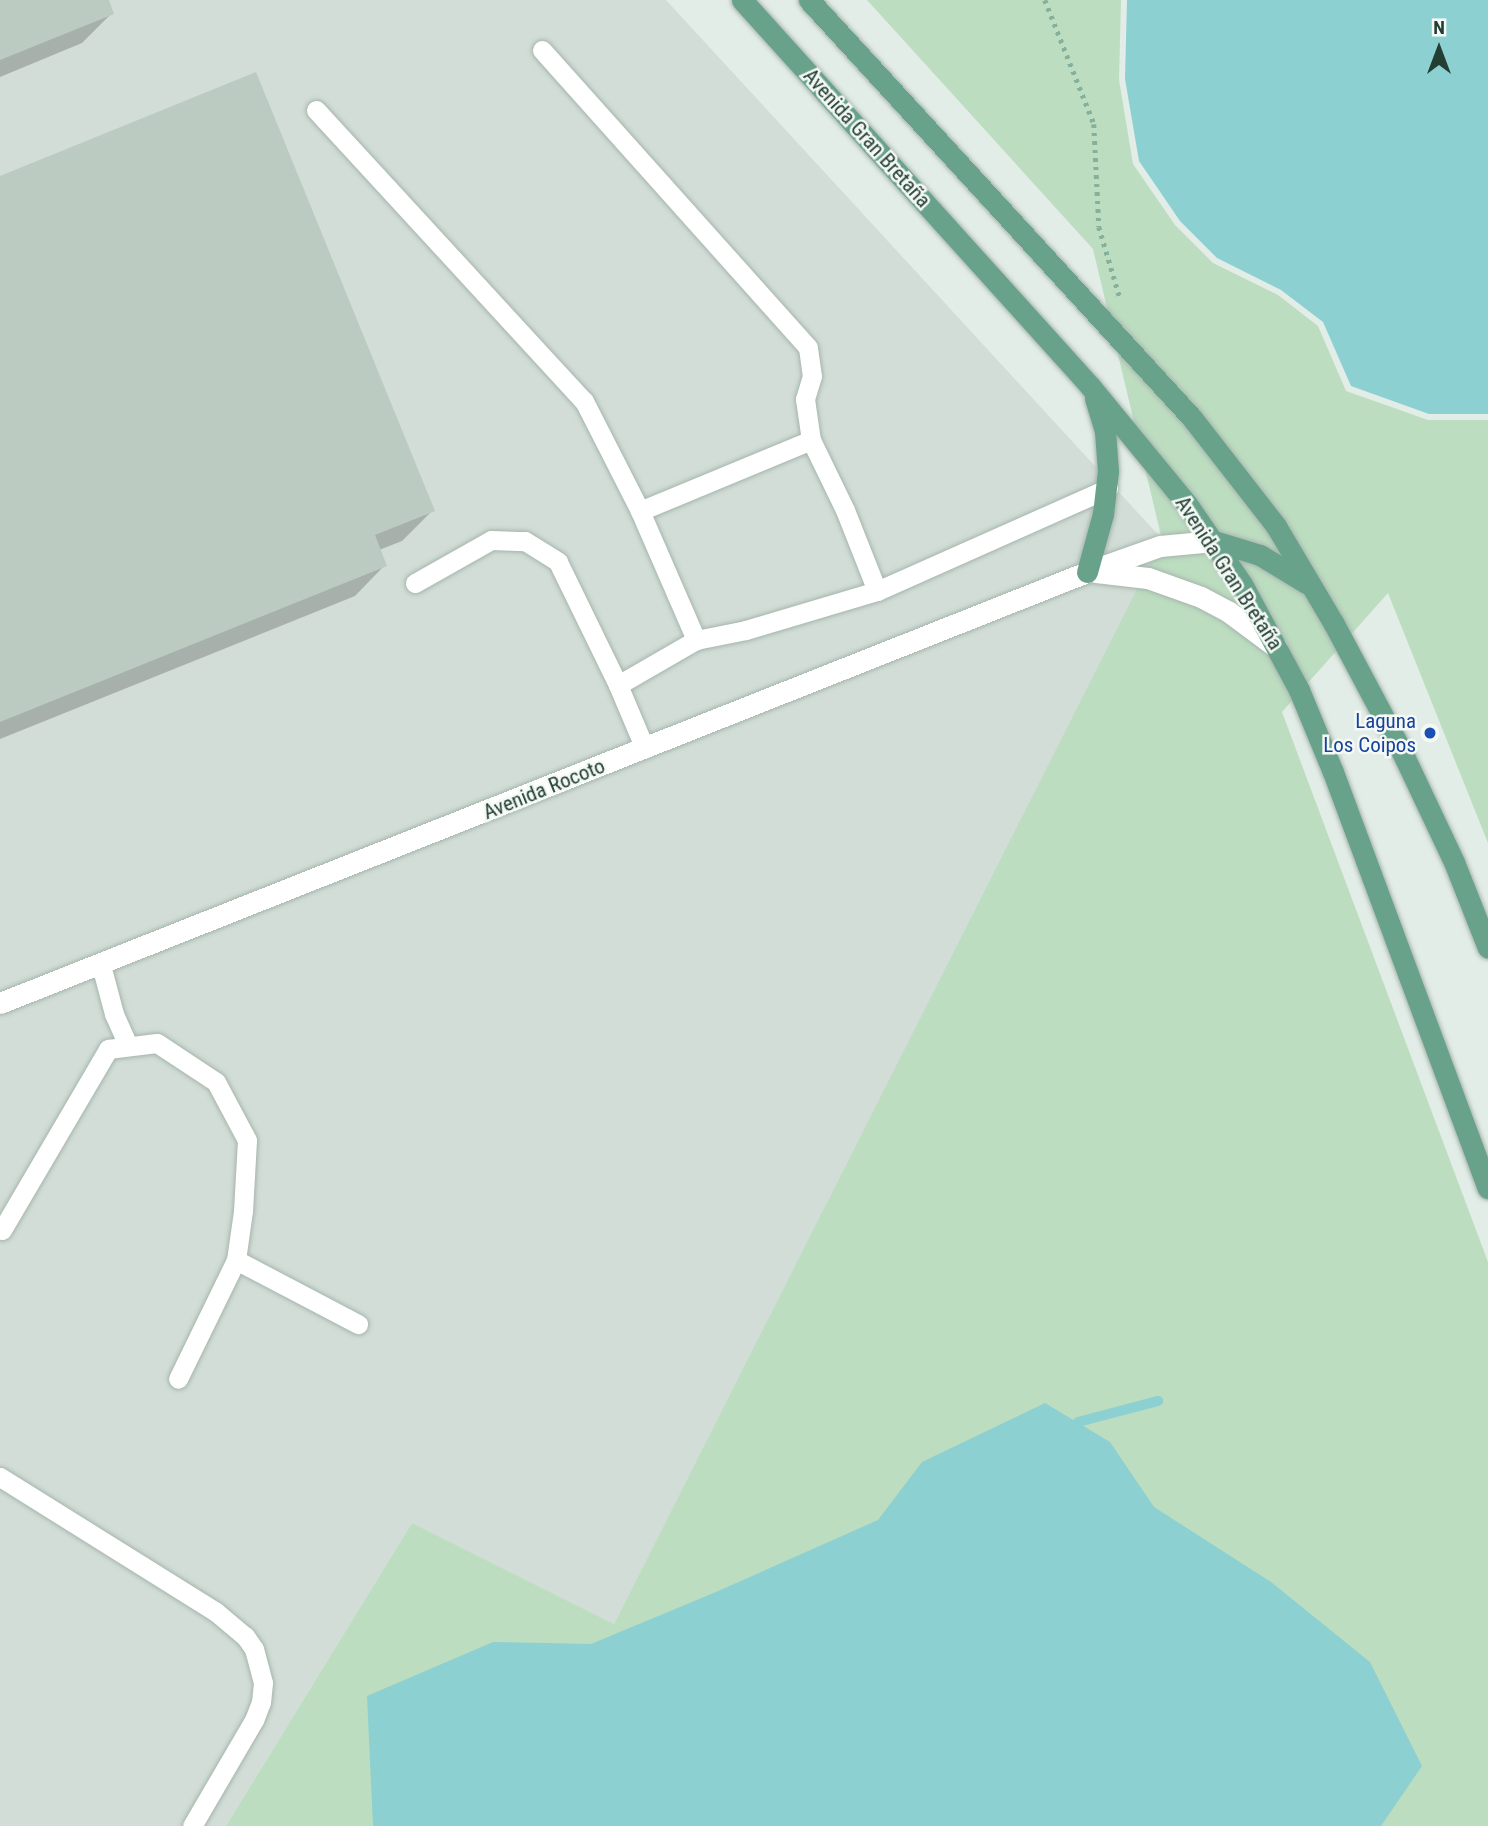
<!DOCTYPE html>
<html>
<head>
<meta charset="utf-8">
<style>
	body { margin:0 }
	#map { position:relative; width:1488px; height:1826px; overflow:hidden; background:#e3ede7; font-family:"Roboto Condensed",sans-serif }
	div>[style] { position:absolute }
	.built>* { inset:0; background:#d1ddd6 }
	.green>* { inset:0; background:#bcddc0 }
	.water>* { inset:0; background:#8cd0d1 }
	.shadow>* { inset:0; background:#0003 }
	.stream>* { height:10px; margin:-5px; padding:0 5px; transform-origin:5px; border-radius:5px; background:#8cd0d1 }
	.building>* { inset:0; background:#bbcbc2 }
	.path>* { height:4.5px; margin-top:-2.25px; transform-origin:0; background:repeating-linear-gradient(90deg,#84b09c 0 3.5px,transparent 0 8.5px) }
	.roads { filter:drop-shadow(0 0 2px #a6b5ad) drop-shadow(0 0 2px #a6b5ad) }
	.service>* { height:19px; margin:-9.5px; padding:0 9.5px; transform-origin:9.5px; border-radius:9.5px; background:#fff }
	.minor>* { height:21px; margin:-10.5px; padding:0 10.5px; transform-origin:10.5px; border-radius:10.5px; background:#fff }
	.primary>* { height:21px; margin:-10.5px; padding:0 10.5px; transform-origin:10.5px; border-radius:10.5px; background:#68a28a }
	.dots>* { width:19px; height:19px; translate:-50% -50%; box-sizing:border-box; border:4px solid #f4f9f6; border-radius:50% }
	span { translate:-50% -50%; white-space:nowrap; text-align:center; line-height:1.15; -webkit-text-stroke:5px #f4f9f6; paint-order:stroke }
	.street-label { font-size:21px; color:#233e33 }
	.transit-label { font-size:21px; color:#164399 }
	.right { translate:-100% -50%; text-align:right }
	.north { position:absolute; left:1404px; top:14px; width:70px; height:70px; -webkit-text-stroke:5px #f4f9f6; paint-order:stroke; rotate:0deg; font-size:19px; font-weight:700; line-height:28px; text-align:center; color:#233e33 }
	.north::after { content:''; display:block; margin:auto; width:24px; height:32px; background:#233e33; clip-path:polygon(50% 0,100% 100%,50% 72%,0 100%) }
</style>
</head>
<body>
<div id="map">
	<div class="built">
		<div style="clip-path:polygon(0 0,666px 0,1163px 540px,614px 1624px,412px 1523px,226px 1826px,0 1826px)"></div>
	</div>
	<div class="green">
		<div style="clip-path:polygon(867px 0,1121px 0,1119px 80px,1133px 164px,1175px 225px,1213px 263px,1278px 295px,1318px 326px,1346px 391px,1428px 420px,1488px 420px,1488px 843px,1388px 593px,1282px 712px,1488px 1262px,1488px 1826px,226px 1826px,412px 1523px,614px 1624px,1162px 540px,1093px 249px)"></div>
	</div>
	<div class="water">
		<div style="clip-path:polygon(1127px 0,1488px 0,1488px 414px,1429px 414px,1351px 386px,1323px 322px,1281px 290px,1217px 258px,1180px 221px,1139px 161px,1125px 79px)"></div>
		<div style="clip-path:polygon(1045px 1403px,1110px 1442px,1154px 1507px,1271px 1582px,1370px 1662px,1422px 1766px,1381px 1826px,373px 1826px,367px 1696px,493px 1642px,591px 1644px,716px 1592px,878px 1520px,922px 1462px)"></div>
	</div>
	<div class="shadow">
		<div style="clip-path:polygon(0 0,107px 0,112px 13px,82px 43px,0 77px)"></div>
		<div style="clip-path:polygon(0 178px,433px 510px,402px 541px,379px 550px,385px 565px,355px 596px,0 739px)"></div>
	</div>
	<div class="stream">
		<div style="left:1078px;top:1422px;width:83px;rotate:-14.7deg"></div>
	</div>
	<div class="building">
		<div style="clip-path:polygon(0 0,109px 0,114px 14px,0 60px)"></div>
		<div style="clip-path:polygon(256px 72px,435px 511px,375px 535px,387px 566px,0 722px,0 176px)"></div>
	</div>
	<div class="path">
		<div style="left:1045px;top:0;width:133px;rotate:68.4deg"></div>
		<div style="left:1094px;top:124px;width:103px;rotate:87.2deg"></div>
		<div style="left:1099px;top:227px;width:74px;rotate:73.5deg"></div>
	</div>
	<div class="roads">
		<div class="service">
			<div style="left:542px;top:50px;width:399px;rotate:48.2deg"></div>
			<div style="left:808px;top:348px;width:28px;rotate:82deg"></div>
			<div style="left:812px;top:376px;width:24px;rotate:107deg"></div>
			<div style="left:805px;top:399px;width:41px;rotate:81.7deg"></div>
			<div style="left:811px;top:440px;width:78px;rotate:64.1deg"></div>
			<div style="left:845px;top:510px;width:87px;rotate:68.4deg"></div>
			<div style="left:316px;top:110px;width:396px;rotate:47.4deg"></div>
			<div style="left:584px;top:401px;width:123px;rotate:63deg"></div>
			<div style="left:640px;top:511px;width:141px;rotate:66.5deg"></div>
			<div style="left:640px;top:511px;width:185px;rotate:-22.5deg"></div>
			<div style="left:415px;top:583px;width:87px;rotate:-29.5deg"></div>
			<div style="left:491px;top:540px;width:34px;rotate:2deg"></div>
			<div style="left:525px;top:541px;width:39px;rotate:32deg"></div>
			<div style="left:558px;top:562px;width:137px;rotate:64deg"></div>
			<div style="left:618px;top:685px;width:69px;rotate:67.1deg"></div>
			<div style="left:618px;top:685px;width:90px;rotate:-30deg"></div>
			<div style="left:696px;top:640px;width:51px;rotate:-11.3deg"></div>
			<div style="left:746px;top:630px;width:137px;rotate:-16.6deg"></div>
			<div style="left:877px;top:591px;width:253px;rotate:-24deg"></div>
			<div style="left:101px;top:965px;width:51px;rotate:75.1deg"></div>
			<div style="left:114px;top:1014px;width:35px;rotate:66deg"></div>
			<div style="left:2px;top:1230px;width:210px;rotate:-59.6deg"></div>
			<div style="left:108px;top:1049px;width:49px;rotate:-7deg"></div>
			<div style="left:157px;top:1043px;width:71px;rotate:33.5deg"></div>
			<div style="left:216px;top:1082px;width:66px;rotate:61.9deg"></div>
			<div style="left:247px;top:1140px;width:71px;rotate:93.2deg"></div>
			<div style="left:243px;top:1211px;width:49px;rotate:98.1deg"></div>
			<div style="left:236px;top:1260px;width:132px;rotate:116deg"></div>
			<div style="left:236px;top:1260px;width:138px;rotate:27.7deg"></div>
			<div style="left:0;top:1477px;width:255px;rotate:32deg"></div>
			<div style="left:216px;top:1612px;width:38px;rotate:40deg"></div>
			<div style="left:245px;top:1636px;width:16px;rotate:55deg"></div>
			<div style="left:254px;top:1649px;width:35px;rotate:75deg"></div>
			<div style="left:263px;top:1683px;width:19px;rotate:96deg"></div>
			<div style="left:261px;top:1702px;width:19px;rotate:111deg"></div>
			<div style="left:254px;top:1720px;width:123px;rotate:120.3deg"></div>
		</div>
		<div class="minor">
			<div style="left:1096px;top:572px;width:52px;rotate:6.6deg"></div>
			<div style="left:1148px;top:578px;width:56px;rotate:19.7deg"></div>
			<div style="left:1201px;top:597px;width:32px;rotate:28deg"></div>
			<div style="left:1229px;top:612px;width:59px;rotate:36.7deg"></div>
			<div style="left:0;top:1003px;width:1169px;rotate:-21.63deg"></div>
			<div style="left:1087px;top:572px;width:77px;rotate:-19.6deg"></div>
			<div style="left:1160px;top:546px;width:54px;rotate:-5.3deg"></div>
		</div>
		<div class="primary">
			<div style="left:742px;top:0;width:520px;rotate:47.96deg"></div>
			<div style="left:1090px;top:386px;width:153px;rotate:50.6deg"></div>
			<div style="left:1187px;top:504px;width:97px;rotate:55.5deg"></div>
			<div style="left:1242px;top:584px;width:120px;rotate:61.7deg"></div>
			<div style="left:1299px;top:690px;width:89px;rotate:67.5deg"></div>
			<div style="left:1333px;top:772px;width:444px;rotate:69.6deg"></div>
			<div style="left:809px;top:0;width:567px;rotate:47.5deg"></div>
			<div style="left:1192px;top:418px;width:137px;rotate:52.1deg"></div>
			<div style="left:1276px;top:526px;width:114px;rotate:59.4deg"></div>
			<div style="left:1334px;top:624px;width:145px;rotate:62deg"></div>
			<div style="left:1402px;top:752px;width:122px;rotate:64.7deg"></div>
			<div style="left:1454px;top:862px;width:92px;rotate:68.4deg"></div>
			<div style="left:1214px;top:541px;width:48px;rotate:16.9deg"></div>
			<div style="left:1260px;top:555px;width:54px;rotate:31.3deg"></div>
			<div style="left:1087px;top:572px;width:60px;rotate:-74.6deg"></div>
			<div style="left:1103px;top:514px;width:43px;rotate:-83.4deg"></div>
			<div style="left:1108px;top:471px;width:40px;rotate:-94.3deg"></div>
			<div style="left:1105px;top:431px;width:34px;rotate:-107deg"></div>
		</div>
	</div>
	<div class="dots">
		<div style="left:1430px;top:733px;background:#1a4fb4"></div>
	</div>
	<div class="street-label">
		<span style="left:867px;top:138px;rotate:48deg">Avenida Gran Bretaña</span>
		<span style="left:1229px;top:573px;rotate:57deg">Avenida Gran Bretaña</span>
		<span style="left:544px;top:789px;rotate:-22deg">Avenida Rocoto</span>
	</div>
	<div class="transit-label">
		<span class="right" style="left:1416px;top:733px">Laguna<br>Los Coipos</span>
	</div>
	<div class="north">N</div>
</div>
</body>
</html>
